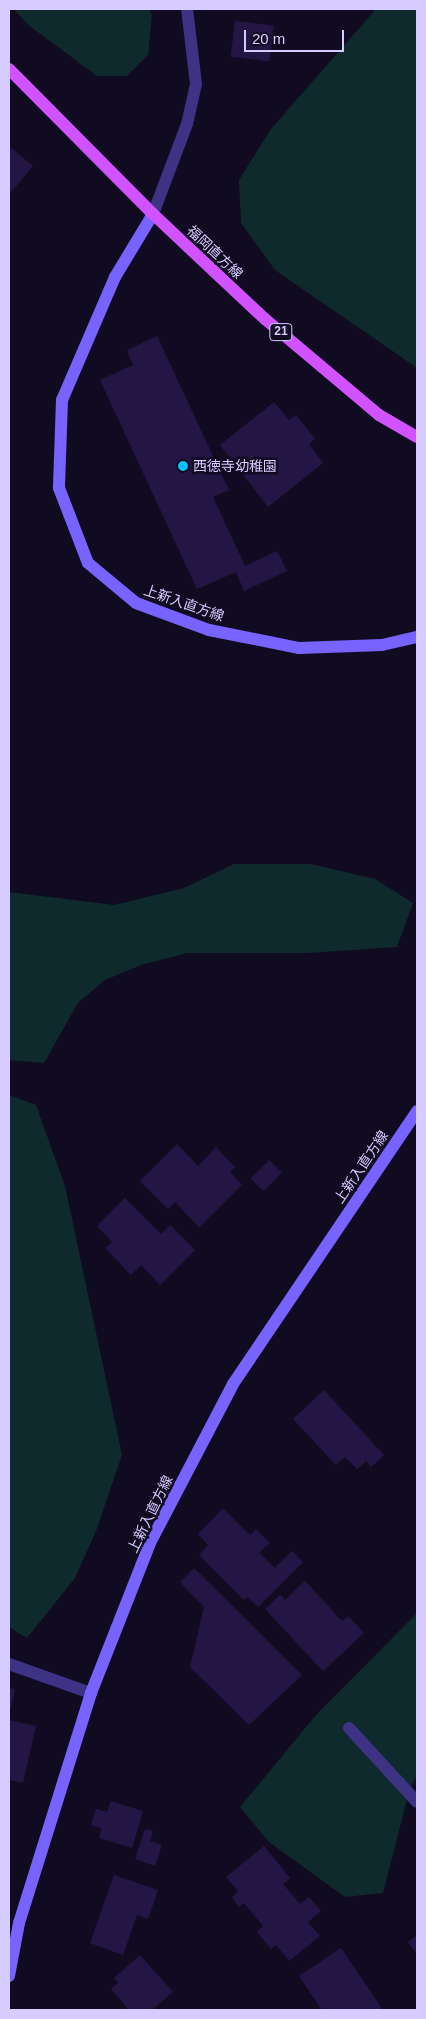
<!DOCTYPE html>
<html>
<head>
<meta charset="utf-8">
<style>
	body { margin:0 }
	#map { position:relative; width:426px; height:2019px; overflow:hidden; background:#110b22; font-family:Helvetica,"Noto Sans JP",sans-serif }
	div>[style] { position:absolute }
	.green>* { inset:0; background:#0e2a2c }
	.building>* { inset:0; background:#241644; transform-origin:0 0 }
	.minor>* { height:12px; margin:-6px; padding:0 6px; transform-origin:6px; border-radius:6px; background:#3e3285 }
	.tertiary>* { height:12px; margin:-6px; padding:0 6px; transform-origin:6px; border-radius:6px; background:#3e3285 }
	.secondary>* { height:12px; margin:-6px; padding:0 6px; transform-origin:6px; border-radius:6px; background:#7863ff }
	.primary>* { height:12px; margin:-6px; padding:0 6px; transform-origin:6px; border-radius:6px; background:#d153ff }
	.dots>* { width:14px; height:14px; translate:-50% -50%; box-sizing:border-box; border:2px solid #110b22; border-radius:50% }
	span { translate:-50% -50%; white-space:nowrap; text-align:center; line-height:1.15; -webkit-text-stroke:5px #110b22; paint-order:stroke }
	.shield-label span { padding:1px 4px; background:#110b22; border:1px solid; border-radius:4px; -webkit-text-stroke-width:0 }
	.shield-label { font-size:12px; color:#d7ccff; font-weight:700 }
	.street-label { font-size:14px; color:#d7ccff }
	.poi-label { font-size:14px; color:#d7ccff }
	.left { translate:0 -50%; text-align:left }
	.frame { position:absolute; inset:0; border:10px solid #d7ccff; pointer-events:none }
	.scale { position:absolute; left:244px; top:30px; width:100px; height:22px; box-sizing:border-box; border:2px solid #d7ccff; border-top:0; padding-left:6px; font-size:15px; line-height:18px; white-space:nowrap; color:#d7ccff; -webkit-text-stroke:4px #110b22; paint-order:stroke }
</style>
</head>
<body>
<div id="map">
	<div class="green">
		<div style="clip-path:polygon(14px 9px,149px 9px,152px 15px,148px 55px,127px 76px,97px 76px,27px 24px)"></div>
		<div style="clip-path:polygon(376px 9px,417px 9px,417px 368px,275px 270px,241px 223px,239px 180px,271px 129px)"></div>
		<div style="clip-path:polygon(234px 864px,311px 864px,375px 879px,413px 903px,397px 947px,307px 953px,187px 953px,141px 965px,105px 980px,78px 1003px,44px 1063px,9px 1060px,9px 892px,114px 905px,184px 888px)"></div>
		<div style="clip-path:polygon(9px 1095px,36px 1105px,65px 1186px,122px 1455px,96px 1531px,75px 1578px,27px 1638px,9px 1627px)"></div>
		<div style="clip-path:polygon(417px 1613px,417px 1775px,410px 1788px,383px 1893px,345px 1897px,269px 1842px,240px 1807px,316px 1715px)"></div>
	</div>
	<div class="building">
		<div style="left:235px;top:21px;width:39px;height:36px;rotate:7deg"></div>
		<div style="clip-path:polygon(9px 146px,33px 166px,11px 192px,9px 191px)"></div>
		<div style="clip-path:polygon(157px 336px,229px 490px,213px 497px,245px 566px,277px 551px,287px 571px,244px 591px,236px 572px,197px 589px,100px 380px,133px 365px,127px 350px)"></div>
		<div style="clip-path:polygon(274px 402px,289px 420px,296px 415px,315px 439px,309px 444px,323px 463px,268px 507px,220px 445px)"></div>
		<div style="clip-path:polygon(177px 1144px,198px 1166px,216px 1147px,235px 1167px,230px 1172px,242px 1185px,199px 1227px,175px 1202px,168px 1209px,140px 1181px)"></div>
		<div style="left:269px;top:1160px;width:18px;height:26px;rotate:45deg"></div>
		<div style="clip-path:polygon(125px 1198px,161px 1234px,170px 1225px,195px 1250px,160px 1285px,141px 1265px,131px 1275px,105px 1248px,112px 1242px,97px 1226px)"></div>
		<div style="clip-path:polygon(324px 1390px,384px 1455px,371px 1467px,366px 1461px,357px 1469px,345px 1457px,336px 1465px,293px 1419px)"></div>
		<div style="clip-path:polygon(223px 1508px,250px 1535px,256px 1529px,270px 1543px,259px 1553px,275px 1568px,292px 1551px,303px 1562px,258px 1607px,248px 1597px,244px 1600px,199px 1555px,208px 1545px,198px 1534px)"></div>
		<div style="clip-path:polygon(194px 1568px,302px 1675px,249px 1725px,190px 1667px,204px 1607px,180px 1582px)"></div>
		<div style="clip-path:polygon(305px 1581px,342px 1621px,348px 1616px,364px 1633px,323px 1671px,265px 1609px,280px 1595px,285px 1600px)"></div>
		<div style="clip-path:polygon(9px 1688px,15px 1689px,11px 1708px,9px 1708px)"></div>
		<div style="clip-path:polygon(9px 1720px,36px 1726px,23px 1783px,9px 1780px)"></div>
		<div style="clip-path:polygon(111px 1801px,143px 1811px,132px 1848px,99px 1838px,101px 1828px,91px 1825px,96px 1809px,107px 1812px)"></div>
		<div style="clip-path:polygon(145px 1829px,153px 1831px,150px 1841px,162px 1845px,155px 1866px,135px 1859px)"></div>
		<div style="clip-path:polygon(264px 1846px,290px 1878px,283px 1884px,300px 1904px,309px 1897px,321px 1911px,308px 1922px,320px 1936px,289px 1961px,276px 1945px,271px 1949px,257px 1932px,263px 1926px,244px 1903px,239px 1907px,232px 1897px,238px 1891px,226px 1877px)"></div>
		<div style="clip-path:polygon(114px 1875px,158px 1890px,148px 1919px,137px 1915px,123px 1955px,90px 1943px)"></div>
		<div style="clip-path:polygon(417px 1935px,417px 1954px,408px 1942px)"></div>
		<div style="clip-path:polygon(341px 1948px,383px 2010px,322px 2010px,299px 1976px)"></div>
		<div style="clip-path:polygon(140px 1955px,173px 1992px,152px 2010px,129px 2010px,111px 1989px,118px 1983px,114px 1978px)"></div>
	</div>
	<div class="minor">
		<div style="left:9px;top:1664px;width:87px;rotate:19.5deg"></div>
		<div style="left:349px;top:1728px;width:100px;rotate:47.4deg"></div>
	</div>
	<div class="tertiary">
		<div style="left:153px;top:214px;width:96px;rotate:-69.3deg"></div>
		<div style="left:187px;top:124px;width:41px;rotate:-77.3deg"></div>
		<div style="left:196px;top:84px;width:76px;rotate:-96.8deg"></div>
	</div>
	<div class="secondary">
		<div style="left:153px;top:214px;width:74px;rotate:121.1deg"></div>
		<div style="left:115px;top:277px;width:134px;rotate:113.3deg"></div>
		<div style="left:62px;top:400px;width:88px;rotate:92deg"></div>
		<div style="left:59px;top:488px;width:80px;rotate:68.9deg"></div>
		<div style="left:88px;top:563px;width:62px;rotate:39.8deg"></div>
		<div style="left:136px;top:603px;width:78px;rotate:20.3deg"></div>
		<div style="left:209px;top:630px;width:92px;rotate:11.3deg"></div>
		<div style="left:299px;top:648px;width:83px;rotate:-2.1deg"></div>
		<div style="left:382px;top:645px;width:36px;rotate:-13deg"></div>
		<div style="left:9px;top:1976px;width:54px;rotate:-79.3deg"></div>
		<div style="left:19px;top:1923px;width:241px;rotate:-72.6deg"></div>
		<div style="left:91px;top:1693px;width:161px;rotate:-68.5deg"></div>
		<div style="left:150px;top:1543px;width:179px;rotate:-62.4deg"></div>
		<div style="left:233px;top:1384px;width:329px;rotate:-56deg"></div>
	</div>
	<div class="primary">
		<div style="left:9px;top:69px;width:204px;rotate:45.2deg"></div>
		<div style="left:153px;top:214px;width:154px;rotate:43.2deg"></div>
		<div style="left:265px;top:319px;width:149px;rotate:40.1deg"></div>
		<div style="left:379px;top:415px;width:44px;rotate:30.1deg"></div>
	</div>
	<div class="dots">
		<div style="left:183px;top:466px;background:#00c3f7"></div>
	</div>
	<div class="shield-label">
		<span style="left:281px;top:332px">21</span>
	</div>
	<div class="street-label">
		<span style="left:215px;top:252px;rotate:43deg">福岡直方線</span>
		<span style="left:184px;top:603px;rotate:19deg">上新入直方線</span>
		<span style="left:361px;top:1167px;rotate:-56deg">上新入直方線</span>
		<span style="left:150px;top:1514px;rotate:-64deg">上新入直方線</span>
	</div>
	<div class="poi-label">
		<span class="left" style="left:193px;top:466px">西徳寺幼稚園</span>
	</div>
	<div class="frame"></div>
	<div class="scale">20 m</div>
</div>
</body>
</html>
